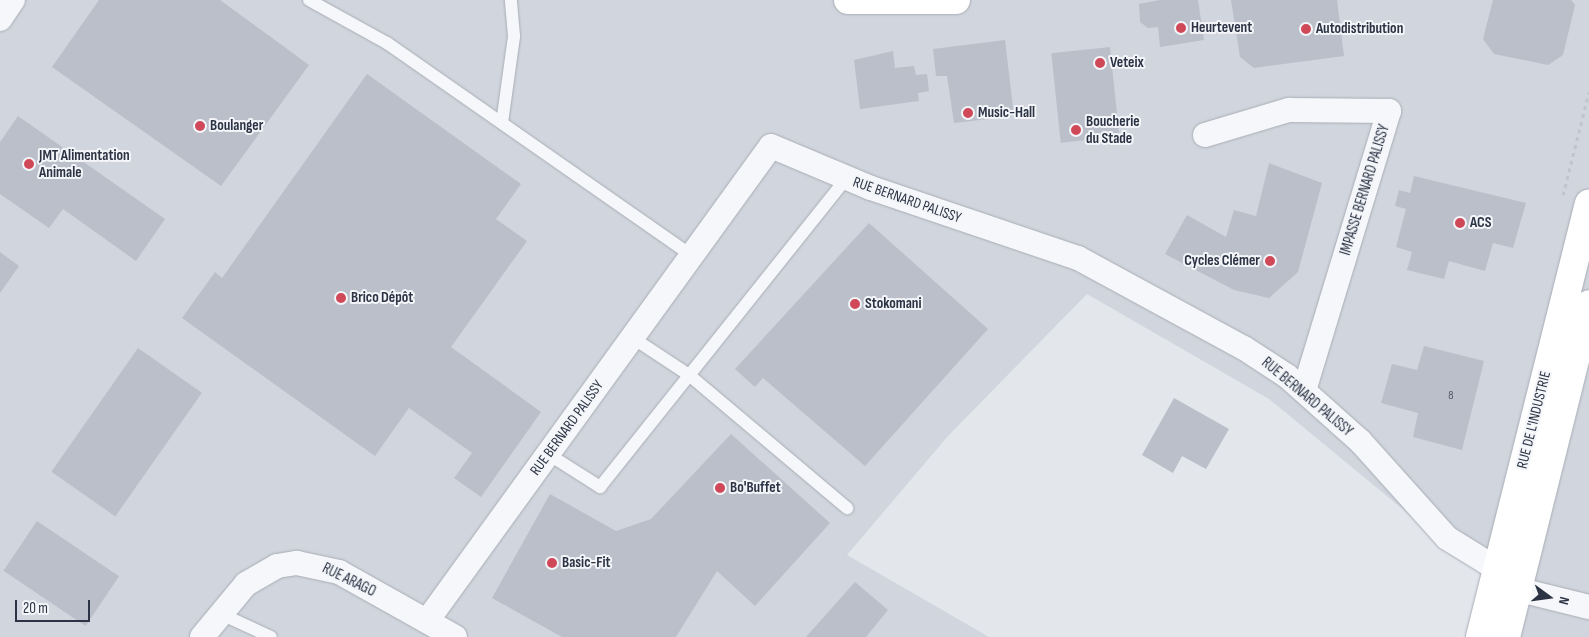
<!DOCTYPE html>
<html>
<head>
<meta charset="utf-8">
<style>
	body { margin:0 }
	#map { position:relative; width:1589px; height:637px; overflow:hidden; background:#e3e6eb; font-family:"Sofia Sans Condensed",sans-serif }
	div>[style] { position:absolute }
	.built>* { inset:0; background:#d1d5dd }
	.building>* { inset:0; background:#babfc9; transform-origin:0 0 }
	.path>* { height:3px; margin-top:-1.5px; transform-origin:0; background:repeating-linear-gradient(90deg,#c1c4cb 0 4px,transparent 0 8px) }
	.roads { filter:drop-shadow(0 0 1px #a8adb6) drop-shadow(0 0 1px #a8adb6) }
	.lane>* { height:12px; margin:-6px; padding:0 6px; transform-origin:6px; border-radius:6px; background:#f6f7fa }
	.street>* { height:24px; margin:-12px; padding:0 12px; transform-origin:12px; border-radius:12px; background:#f6f7fa }
	.secondary>* { height:28px; margin:-14px; padding:0 14px; transform-origin:14px; border-radius:14px; background:#fff }
	.primary>* { height:28px; margin:-14px; padding:0 14px; transform-origin:14px; border-radius:14px; background:#fff }
	.dots>* { width:14px; height:14px; translate:-50% -50%; box-sizing:border-box; border:2px solid #f3f5f9; border-radius:50% }
	span { translate:-50% -50%; white-space:nowrap; text-align:center; line-height:1.15; -webkit-text-stroke:4px #f3f5f9; paint-order:stroke }
	.number-label { font-size:12px; color:#4f5665 }
	.number-label span { -webkit-text-stroke-width:0 }
	.poi-label { font-size:15px; color:#2b3344; font-weight:700 }
	.left { translate:0 -50%; text-align:left }
	.right { translate:-100% -50%; text-align:right }
	.street-label { font-size:15px; color:#2b3344 }
	.north { position:absolute; left:1524px; top:572px; width:50px; height:50px; -webkit-text-stroke:4px #f3f5f9; paint-order:stroke; rotate:104deg; font-size:14px; font-weight:700; line-height:20px; text-align:center; color:#2b3344 }
	.north::after { content:''; display:block; margin:auto; width:18px; height:22px; background:#2b3344; clip-path:polygon(50% 0,100% 100%,50% 72%,0 100%) }
	.scale { position:absolute; left:15px; top:600px; width:75px; height:22px; box-sizing:border-box; border:2px solid #2b3344; border-top:0; padding-left:6px; font-size:15px; line-height:18px; white-space:nowrap; color:#2b3344; -webkit-text-stroke:4px #f3f5f9; paint-order:stroke }
</style>
</head>
<body>
<div id="map">
	<div class="built">
		<div style="clip-path:polygon(0 0,1589px 0,1589px 637px,1516px 637px,1523px 608px,1269px 399px,1087px 294px,948px 436px,847px 555px,989px 637px,0 637px)"></div>
	</div>
	<div class="building">
		<div style="clip-path:polygon(99px 0,220px 0,309px 65px,221px 186px,52px 67px)"></div>
		<div style="clip-path:polygon(1160px 0,1198px 0,1204px 40px,1160px 47px,1158px 27px,1148px 28px,1140px 22px,1139px 4px)"></div>
		<div style="clip-path:polygon(1231px 0,1337px 0,1344px 56px,1254px 68px,1240px 57px)"></div>
		<div style="clip-path:polygon(1493px 0,1571px 0,1575px 5px,1563px 55px,1548px 65px,1494px 54px,1483px 39px)"></div>
		<div style="clip-path:polygon(1005px 40px,1014px 116px,954px 123px,947px 76px,936px 76px,933px 49px)"></div>
		<div style="left:1110px;top:47px;width:90px;height:59px;rotate:84deg"></div>
		<div style="clip-path:polygon(893px 51px,895px 68px,914px 66px,916px 75px,927px 74px,929px 91px,918px 93px,919px 101px,860px 109px,854px 60px)"></div>
		<div style="clip-path:polygon(367px 74px,521px 184px,496px 219px,527px 241px,451px 347px,541px 412px,481px 497px,454px 478px,472px 453px,409px 408px,375px 456px,182px 318px,215px 272px,222px 278px)"></div>
		<div style="clip-path:polygon(18px 116px,165px 219px,136px 261px,63px 209px,49px 228px,0 194px,0 142px)"></div>
		<div style="clip-path:polygon(1269px 163px,1322px 183px,1298px 272px,1269px 298px,1234px 290px,1165px 254px,1187px 215px,1226px 237px,1234px 210px,1256px 216px)"></div>
		<div style="clip-path:polygon(1414px 176px,1526px 203px,1513px 248px,1493px 243px,1485px 271px,1449px 261px,1444px 279px,1407px 270px,1412px 252px,1396px 247px,1406px 209px,1395px 206px,1399px 190px,1410px 193px)"></div>
		<div style="clip-path:polygon(869px 223px,988px 329px,865px 466px,763px 378px,755px 387px,735px 369px)"></div>
		<div style="clip-path:polygon(0 252px,19px 266px,0 293px)"></div>
		<div style="clip-path:polygon(1424px 346px,1484px 361px,1462px 450px,1413px 437px,1418px 413px,1381px 403px,1392px 364px,1417px 370px)"></div>
		<div style="left:138px;top:348px;width:78px;height:151px;rotate:35deg"></div>
		<div style="clip-path:polygon(1174px 398px,1229px 429px,1206px 469px,1182px 456px,1173px 473px,1142px 455px)"></div>
		<div style="clip-path:polygon(731px 434px,830px 523px,755px 606px,717px 571px,676px 637px,562px 637px,492px 598px,550px 494px,616px 531px,651px 519px)"></div>
		<div style="left:37px;top:521px;width:99px;height:60px;rotate:34deg"></div>
		<div style="clip-path:polygon(855px 582px,888px 610px,866px 637px,806px 637px)"></div>
	</div>
	<div class="path">
		<div style="left:1563px;top:195px;width:106px;rotate:-75.8deg"></div>
	</div>
	<div class="roads">
		<div class="lane">
			<div style="left:309px;top:0;width:89px;rotate:28.9deg"></div>
			<div style="left:387px;top:43px;width:372px;rotate:34.9deg"></div>
			<div style="left:502px;top:123px;width:88px;rotate:-82.1deg"></div>
			<div style="left:514px;top:36px;width:36px;rotate:-95deg"></div>
			<div style="left:633px;top:338px;width:67px;rotate:33.5deg"></div>
			<div style="left:689px;top:375px;width:207px;rotate:40.1deg"></div>
			<div style="left:548px;top:454px;width:62px;rotate:32.4deg"></div>
			<div style="left:600px;top:487px;width:394px;rotate:-51.4deg"></div>
			<div style="left:219px;top:613px;width:57px;rotate:24.8deg"></div>
		</div>
		<div class="street">
			<div style="left:0;top:19px;width:23px;rotate:-56deg"></div>
			<div style="left:1205px;top:135px;width:88px;rotate:-16.6deg"></div>
			<div style="left:1289px;top:110px;width:100px;rotate:0.6deg"></div>
			<div style="left:1389px;top:111px;width:292px;rotate:106.9deg"></div>
			<div style="left:1500px;top:585px;width:92px;rotate:13.9deg"></div>
			<div style="left:427px;top:621px;width:586px;rotate:-54.09deg"></div>
			<div style="left:771px;top:146px;width:108px;rotate:22.8deg"></div>
			<div style="left:871px;top:188px;width:219px;rotate:18.7deg"></div>
			<div style="left:1078px;top:258px;width:189px;rotate:28.5deg"></div>
			<div style="left:1244px;top:348px;width:51px;rotate:33.1deg"></div>
			<div style="left:1287px;top:376px;width:98px;rotate:41.7deg"></div>
			<div style="left:1360px;top:441px;width:130px;rotate:48.1deg"></div>
			<div style="left:1447px;top:538px;width:46px;rotate:31.6deg"></div>
			<div style="left:1486px;top:562px;width:32px;rotate:18deg"></div>
			<div style="left:202px;top:637px;width:69px;rotate:-50.3deg"></div>
			<div style="left:246px;top:584px;width:36px;rotate:-30deg"></div>
			<div style="left:277px;top:566px;width:20px;rotate:-9deg"></div>
			<div style="left:297px;top:563px;width:43px;rotate:12.1deg"></div>
			<div style="left:339px;top:572px;width:133px;rotate:29.3deg"></div>
		</div>
		<div class="secondary">
			<div style="left:1480px;top:637px;width:447px;rotate:-75.9deg"></div>
			<div style="left:1506px;top:637px;width:343px;rotate:-76deg"></div>
		</div>
		<div class="primary">
			<div style="left:848px;top:0;width:108px"></div>
		</div>
	</div>
	<div class="dots">
		<div style="left:1181px;top:28px;background:#d04958"></div>
		<div style="left:1306px;top:29px;background:#d04958"></div>
		<div style="left:1100px;top:63px;background:#d04958"></div>
		<div style="left:968px;top:113px;background:#d04958"></div>
		<div style="left:200px;top:126px;background:#d04958"></div>
		<div style="left:1076px;top:130px;background:#d04958"></div>
		<div style="left:29px;top:164px;background:#d04958"></div>
		<div style="left:1460px;top:223px;background:#d04958"></div>
		<div style="left:1270px;top:261px;background:#d04958"></div>
		<div style="left:341px;top:298px;background:#d04958"></div>
		<div style="left:855px;top:304px;background:#d04958"></div>
		<div style="left:720px;top:488px;background:#d04958"></div>
		<div style="left:552px;top:563px;background:#d04958"></div>
	</div>
	<div class="number-label">
		<span style="left:1451px;top:396px">8</span>
	</div>
	<div class="poi-label">
		<span class="left" style="left:1191px;top:28px">Heurtevent</span>
		<span class="left" style="left:1316px;top:29px">Autodistribution</span>
		<span class="left" style="left:1110px;top:63px">Veteix</span>
		<span class="left" style="left:978px;top:113px">Music-Hall</span>
		<span class="left" style="left:1086px;top:130px">Boucherie<br>du Stade</span>
		<span class="left" style="left:210px;top:126px">Boulanger</span>
		<span class="left" style="left:39px;top:164px">JMT Alimentation<br>Animale</span>
		<span class="left" style="left:1470px;top:223px">ACS</span>
		<span class="right" style="left:1260px;top:261px">Cycles Clémer</span>
		<span class="left" style="left:351px;top:298px">Brico Dépôt</span>
		<span class="left" style="left:865px;top:304px">Stokomani</span>
		<span class="left" style="left:730px;top:488px">Bo'Buffet</span>
		<span class="left" style="left:562px;top:563px">Basic-Fit</span>
	</div>
	<div class="street-label">
		<span style="left:1365px;top:190px;rotate:-73deg">IMPASSE BERNARD PALISSY</span>
		<span style="left:907px;top:200px;rotate:19deg">RUE BERNARD PALISSY</span>
		<span style="left:1307px;top:397px;rotate:40deg">RUE BERNARD PALISSY</span>
		<span style="left:1534px;top:420px;rotate:-76deg">RUE DE L'INDUSTRIE</span>
		<span style="left:567px;top:428px;rotate:-54deg">RUE BERNARD PALISSY</span>
		<span style="left:349px;top:580px;rotate:26deg">RUE ARAGO</span>
	</div>
	<div class="north">N</div>
	<div class="scale">20 m</div>
</div>
</body>
</html>
